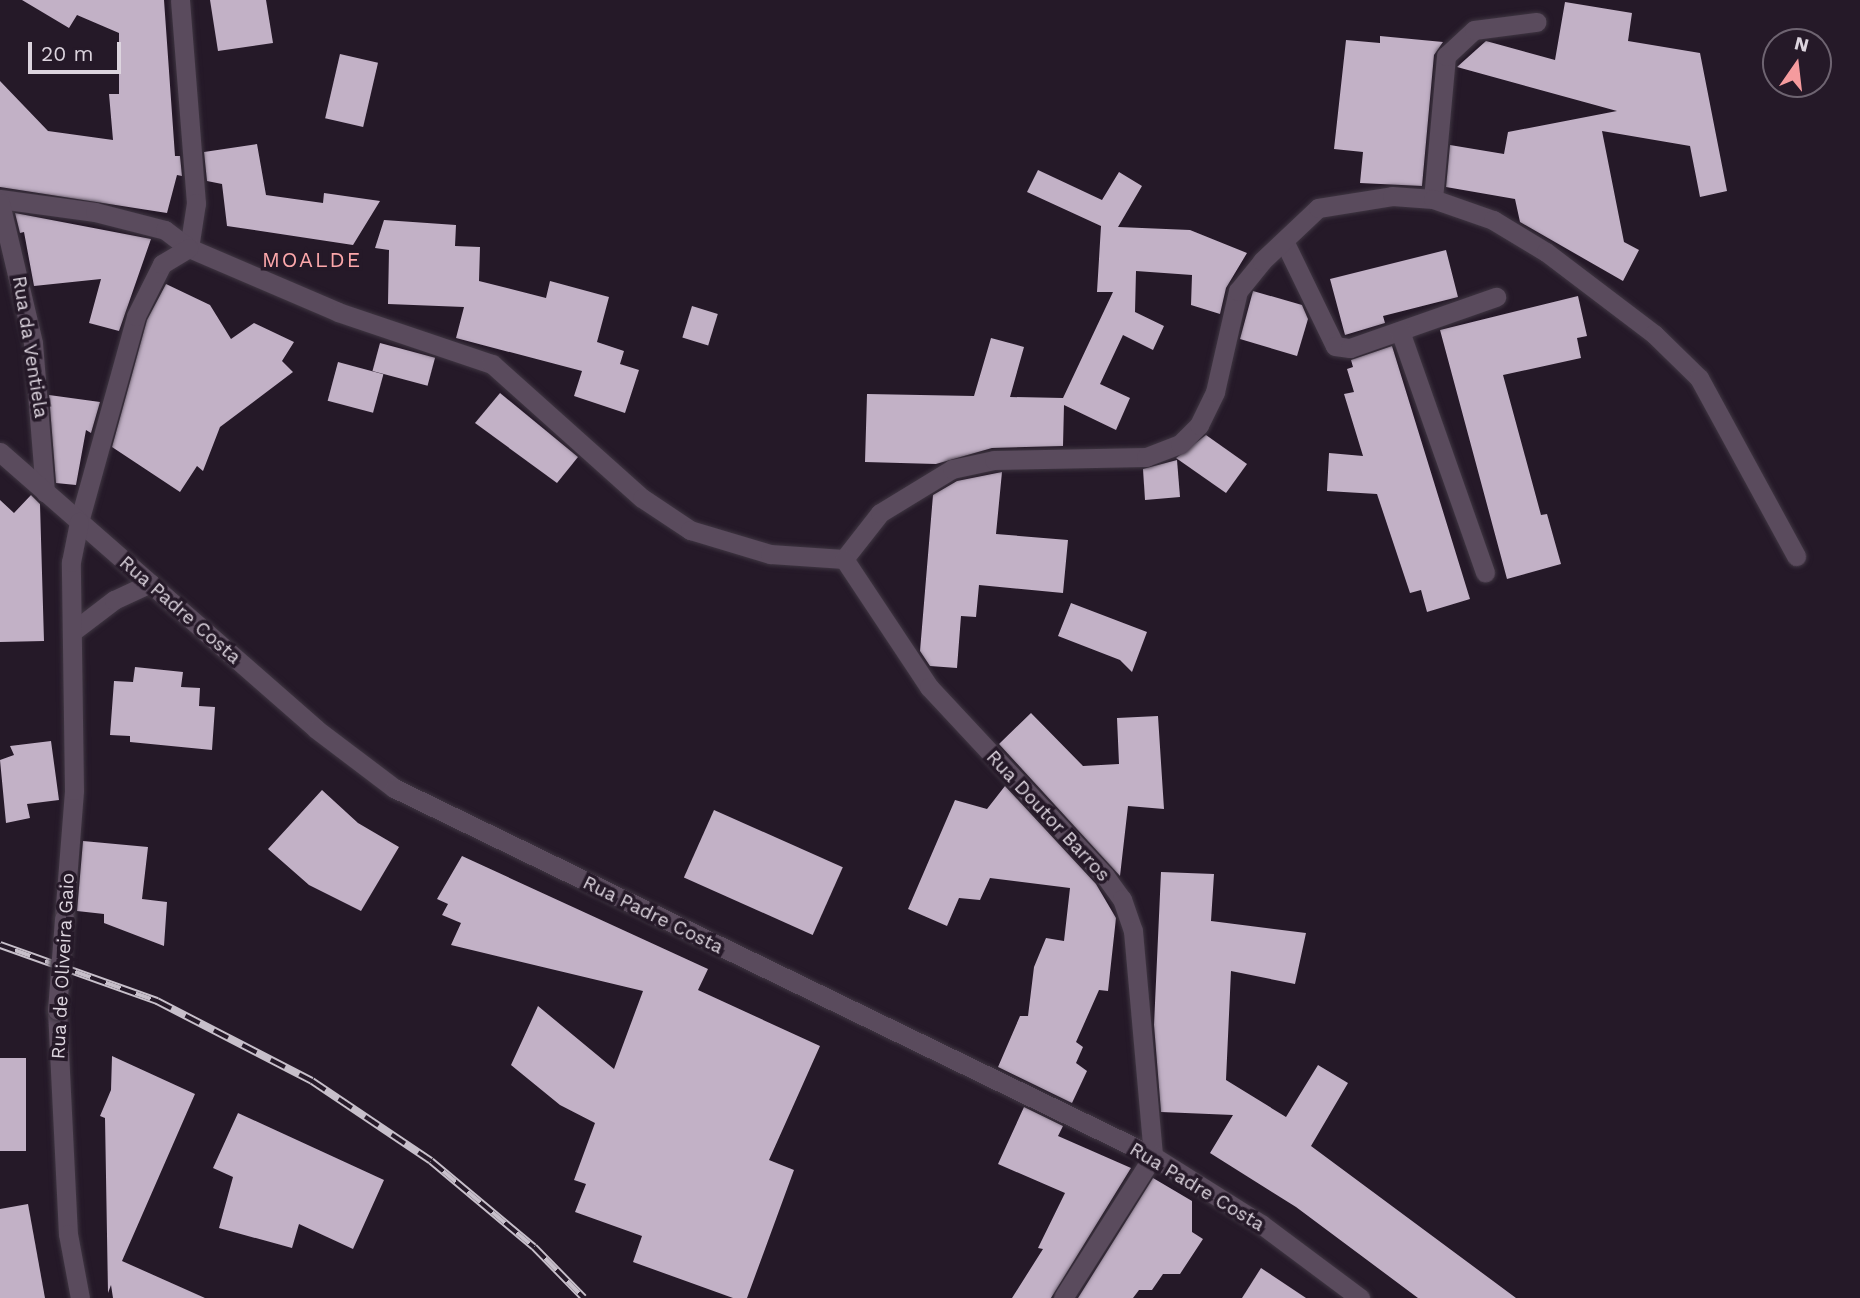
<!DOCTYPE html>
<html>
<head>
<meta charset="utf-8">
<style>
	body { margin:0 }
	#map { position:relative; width:1860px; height:1298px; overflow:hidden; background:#251928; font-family:"Work Sans",sans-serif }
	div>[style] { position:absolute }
	.building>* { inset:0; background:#c2b1c6; transform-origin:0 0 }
	.roads { filter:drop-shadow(0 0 2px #3f3642) drop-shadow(0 0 2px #3f3642) }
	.minor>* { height:19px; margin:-9.5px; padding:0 9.5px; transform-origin:9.5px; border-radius:9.5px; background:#5a4b5d }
	.tertiary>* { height:19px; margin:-9.5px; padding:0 9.5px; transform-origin:9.5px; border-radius:9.5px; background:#5a4b5d }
	.rail>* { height:8px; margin-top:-4px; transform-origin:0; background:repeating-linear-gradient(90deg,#251928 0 16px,#c7bfca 0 32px); box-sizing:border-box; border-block:2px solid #c7bfca }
	.bridges { filter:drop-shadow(0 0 2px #3f3642) drop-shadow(0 0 2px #3f3642) }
	.tertiary-bridge>* { height:19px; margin:-9.5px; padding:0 9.5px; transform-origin:9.5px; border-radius:9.5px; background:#5a4b5d }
	span { translate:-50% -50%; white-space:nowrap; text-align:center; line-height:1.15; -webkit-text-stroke:7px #251928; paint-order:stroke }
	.street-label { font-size:19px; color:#dcd4de }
	.neighbourhood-label { font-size:21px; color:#fda8ab; letter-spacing:2px }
	.north { position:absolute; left:1762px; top:28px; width:70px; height:70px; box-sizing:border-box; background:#251928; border:2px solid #6e6471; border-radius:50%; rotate:14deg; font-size:19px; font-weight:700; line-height:28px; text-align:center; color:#dcd4de }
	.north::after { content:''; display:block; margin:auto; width:24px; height:32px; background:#f59b9e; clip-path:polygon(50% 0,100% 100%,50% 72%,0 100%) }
	.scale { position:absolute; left:28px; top:42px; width:93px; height:32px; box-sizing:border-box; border:4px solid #dcd4de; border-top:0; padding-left:9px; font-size:21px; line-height:24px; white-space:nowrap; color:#dcd4de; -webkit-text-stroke:5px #251928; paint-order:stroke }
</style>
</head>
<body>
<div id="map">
	<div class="building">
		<div style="clip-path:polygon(22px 0,164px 0,175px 156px,180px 156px,182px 176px,177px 175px,167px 213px,0 187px,0 81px,48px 131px,113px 140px,109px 94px,119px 94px,119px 33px,77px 15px,69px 28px)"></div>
		<div style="clip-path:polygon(210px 0,266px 0,273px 43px,218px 51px)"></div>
		<div style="clip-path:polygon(1565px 2px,1632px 13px,1628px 41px,1700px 53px,1727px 191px,1700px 197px,1690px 146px,1602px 131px,1624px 242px,1639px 250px,1623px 281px,1520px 222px,1515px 199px,1446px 187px,1450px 145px,1504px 154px,1508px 132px,1617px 111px,1457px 67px,1486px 41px,1555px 60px)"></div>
		<div style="clip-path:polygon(1380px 36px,1443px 42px,1434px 55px,1422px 186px,1360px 183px,1363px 152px,1334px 149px,1346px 40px,1380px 43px)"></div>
		<div style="left:340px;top:54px;width:39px;height:66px;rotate:13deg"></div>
		<div style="clip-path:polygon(257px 144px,266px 195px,323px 203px,324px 193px,380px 201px,353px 245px,227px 226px,222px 184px,207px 181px,204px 152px)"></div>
		<div style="clip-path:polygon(1038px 170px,1102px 200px,1119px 172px,1142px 186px,1118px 227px,1190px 230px,1247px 253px,1226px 288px,1220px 314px,1191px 305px,1192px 275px,1136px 271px,1135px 312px,1164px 326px,1153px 350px,1123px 335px,1100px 384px,1130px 398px,1116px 430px,1064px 405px,1063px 446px,992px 448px,936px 464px,865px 462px,867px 394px,974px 396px,991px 338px,1024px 347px,1010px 397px,1063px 398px,1113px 292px,1097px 292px,1101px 226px,1027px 192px)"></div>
		<div style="clip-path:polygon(15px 213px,151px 239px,119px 331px,89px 323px,101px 279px,34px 286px,24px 232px,20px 233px)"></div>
		<div style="clip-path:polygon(384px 220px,456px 225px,455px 246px,480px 247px,479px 281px,546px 298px,550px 281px,609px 297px,597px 342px,624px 351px,620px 364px,639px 370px,625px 413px,574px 396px,582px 371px,456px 338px,464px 307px,388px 304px,389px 250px,375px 248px)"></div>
		<div style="clip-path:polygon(1446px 250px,1458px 297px,1383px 316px,1385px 323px,1345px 335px,1330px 279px)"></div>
		<div style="clip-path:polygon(166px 284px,210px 305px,231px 339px,254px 323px,294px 342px,282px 361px,293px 372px,220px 427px,203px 471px,197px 466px,180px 492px,112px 447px,147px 320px)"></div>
		<div style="clip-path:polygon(1253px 291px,1302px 305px,1308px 319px,1297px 356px,1240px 339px)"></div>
		<div style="clip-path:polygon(1578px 296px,1587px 336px,1577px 338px,1581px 358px,1503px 375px,1541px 515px,1547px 514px,1561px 564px,1507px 579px,1440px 330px)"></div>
		<div style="left:692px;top:306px;width:27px;height:33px;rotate:17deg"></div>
		<div style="left:380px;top:343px;width:57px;height:29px;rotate:15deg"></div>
		<div style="clip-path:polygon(1392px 346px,1470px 599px,1427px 612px,1421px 590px,1410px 593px,1377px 494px,1327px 491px,1329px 453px,1363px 456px,1344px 394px,1354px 392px,1347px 369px,1353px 367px,1351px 360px)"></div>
		<div style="left:338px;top:362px;width:47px;height:40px;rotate:15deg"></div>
		<div style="clip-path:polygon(500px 393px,578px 457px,557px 483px,475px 423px)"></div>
		<div style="clip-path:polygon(49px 395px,100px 402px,91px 433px,86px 430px,76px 485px,56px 483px)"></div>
		<div style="clip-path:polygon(1206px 435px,1247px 464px,1226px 493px,1176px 458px)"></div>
		<div style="clip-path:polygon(1177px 460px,1180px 497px,1145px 500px,1143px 469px)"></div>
		<div style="clip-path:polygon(1002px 472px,996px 534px,1068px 540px,1063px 593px,979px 585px,976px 617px,961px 616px,957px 668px,930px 666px,920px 651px,933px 495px,957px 481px)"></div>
		<div style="clip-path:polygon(31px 495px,40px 504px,44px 641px,0 642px,0 500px,14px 513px)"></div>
		<div style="clip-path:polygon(1071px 603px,1147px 632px,1132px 672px,1120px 660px,1058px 636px)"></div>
		<div style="clip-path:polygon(135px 667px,183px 672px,181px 687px,200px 688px,199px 706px,215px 707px,212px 750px,130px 742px,130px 736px,110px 735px,114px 681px,133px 682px)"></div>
		<div style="clip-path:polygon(1031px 713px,1083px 766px,1119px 764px,1117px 718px,1158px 716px,1164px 809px,1128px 806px,1120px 876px,999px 744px)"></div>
		<div style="clip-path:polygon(51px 741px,59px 800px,27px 804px,30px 818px,6px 823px,0 760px,14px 755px,10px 746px)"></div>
		<div style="clip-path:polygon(1005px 786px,1096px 884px,1116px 918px,1108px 991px,1099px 990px,1076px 1042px,1083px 1047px,1076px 1063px,1087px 1071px,1072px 1103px,998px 1067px,1020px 1016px,1028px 1016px,1034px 967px,1046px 938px,1064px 941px,1070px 888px,990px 878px,980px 900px,959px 898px,947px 926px,908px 909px,955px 800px,987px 809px)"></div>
		<div style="clip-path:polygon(322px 790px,358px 823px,399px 847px,361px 911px,309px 885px,268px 849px)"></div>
		<div style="left:714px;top:810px;width:141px;height:74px;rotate:24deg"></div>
		<div style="clip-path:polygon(83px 841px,148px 847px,142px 899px,167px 902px,164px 946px,104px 923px,104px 914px,77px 911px)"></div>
		<div style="clip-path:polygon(462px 856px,708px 969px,698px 990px,820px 1046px,769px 1160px,794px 1170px,747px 1298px,733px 1298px,633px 1262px,642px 1236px,575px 1212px,586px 1184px,574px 1180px,595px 1123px,560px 1105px,511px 1065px,538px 1006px,614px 1069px,643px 991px,451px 945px,461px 923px,442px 915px,448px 904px,437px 899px)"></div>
		<div style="clip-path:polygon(1161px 872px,1214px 874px,1211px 921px,1306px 933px,1295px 984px,1231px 971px,1226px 1080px,1286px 1117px,1318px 1065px,1348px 1083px,1311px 1146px,1516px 1298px,1418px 1298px,1296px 1207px,1210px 1153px,1233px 1115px,1161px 1112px,1154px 1025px)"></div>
		<div style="clip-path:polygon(112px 1056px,195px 1094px,122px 1261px,205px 1298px,113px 1298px,111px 1285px,108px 1293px,105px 1118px,100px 1116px,111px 1090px)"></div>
		<div style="left:0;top:1058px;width:26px;height:93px"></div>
		<div style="clip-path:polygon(1024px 1107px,1063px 1126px,1058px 1136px,1131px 1168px,1051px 1298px,1012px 1298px,1043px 1249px,1038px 1248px,1065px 1193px,998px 1164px)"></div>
		<div style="clip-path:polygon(238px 1113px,384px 1180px,353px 1249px,299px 1224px,292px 1248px,219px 1228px,233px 1177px,213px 1168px)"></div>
		<div style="clip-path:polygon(1153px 1178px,1192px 1201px,1192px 1232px,1203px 1239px,1180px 1274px,1163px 1274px,1152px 1290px,1139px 1290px,1133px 1298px,1078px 1298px)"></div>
		<div style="clip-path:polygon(28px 1204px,45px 1298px,0 1298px,0 1209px)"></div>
		<div style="clip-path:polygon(1261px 1268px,1306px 1298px,1242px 1298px)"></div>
	</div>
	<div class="roads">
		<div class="minor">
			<div style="left:180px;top:0;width:204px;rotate:85.5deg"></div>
			<div style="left:196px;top:203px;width:46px;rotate:98.8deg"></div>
			<div style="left:0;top:199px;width:96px;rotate:7.8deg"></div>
			<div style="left:95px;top:212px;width:72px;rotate:14.4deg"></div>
			<div style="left:165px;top:230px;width:30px;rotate:37deg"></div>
			<div style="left:189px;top:248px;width:162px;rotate:23.2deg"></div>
			<div style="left:338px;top:312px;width:163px;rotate:18.7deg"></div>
			<div style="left:492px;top:364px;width:201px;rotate:41.8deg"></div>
			<div style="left:642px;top:498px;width:58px;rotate:33.7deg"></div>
			<div style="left:690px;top:530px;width:84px;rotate:16.7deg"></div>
			<div style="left:770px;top:554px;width:74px;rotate:3.9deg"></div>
			<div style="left:1433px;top:199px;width:144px;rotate:-84.8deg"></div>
			<div style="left:1446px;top:56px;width:38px;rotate:-43deg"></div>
			<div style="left:1474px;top:30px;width:63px;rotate:-7.4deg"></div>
			<div style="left:0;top:203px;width:144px;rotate:76.7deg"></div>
			<div style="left:33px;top:343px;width:150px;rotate:85.4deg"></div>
			<div style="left:1285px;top:243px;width:114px;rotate:64.1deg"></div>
			<div style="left:1335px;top:346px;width:15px;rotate:8deg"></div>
			<div style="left:1350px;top:348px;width:155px;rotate:-19.3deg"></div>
			<div style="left:1400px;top:331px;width:256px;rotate:70.6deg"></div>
			<div style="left:79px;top:522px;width:214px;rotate:-74.5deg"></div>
			<div style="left:136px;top:316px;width:58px;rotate:-63.4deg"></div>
			<div style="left:162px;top:264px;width:31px;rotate:-31deg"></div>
			<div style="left:844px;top:559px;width:58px;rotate:-52deg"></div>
			<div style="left:880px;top:513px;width:84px;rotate:-31.4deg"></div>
			<div style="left:952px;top:469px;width:43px;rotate:-12.1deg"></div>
			<div style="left:994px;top:460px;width:152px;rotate:-1.1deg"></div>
			<div style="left:1146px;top:457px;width:36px;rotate:-21deg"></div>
			<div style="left:1180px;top:444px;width:27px;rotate:-45deg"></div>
			<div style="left:1199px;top:425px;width:37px;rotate:-64deg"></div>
			<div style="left:1215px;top:392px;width:104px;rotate:-77.2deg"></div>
			<div style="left:1238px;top:291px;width:38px;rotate:-51deg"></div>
			<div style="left:1262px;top:261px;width:77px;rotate:-43.4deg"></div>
			<div style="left:1318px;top:208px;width:75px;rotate:-9.2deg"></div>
			<div style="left:1392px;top:196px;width:41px;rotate:4.2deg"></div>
			<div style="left:1433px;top:199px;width:64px;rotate:19.3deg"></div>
			<div style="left:1493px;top:220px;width:62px;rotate:31.1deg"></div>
			<div style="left:1546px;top:252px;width:136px;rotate:37.2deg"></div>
			<div style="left:1654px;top:334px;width:63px;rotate:44.4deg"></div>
			<div style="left:1699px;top:378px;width:203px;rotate:61.4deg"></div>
			<div style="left:844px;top:559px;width:154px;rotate:56.4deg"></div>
			<div style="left:929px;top:687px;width:258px;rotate:47deg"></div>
			<div style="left:1105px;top:876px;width:29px;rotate:54deg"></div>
			<div style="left:1122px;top:899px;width:34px;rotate:71deg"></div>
			<div style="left:1133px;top:931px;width:226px;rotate:84.9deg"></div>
			<div style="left:1153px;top:1156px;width:168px;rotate:122.4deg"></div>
		</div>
		<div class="tertiary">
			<div style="left:0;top:452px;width:420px;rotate:41.2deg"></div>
			<div style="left:316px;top:729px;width:98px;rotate:37.1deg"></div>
			<div style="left:394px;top:788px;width:844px;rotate:25.87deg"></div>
			<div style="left:1153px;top:1156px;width:128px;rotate:32.2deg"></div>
			<div style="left:1261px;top:1224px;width:124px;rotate:36.8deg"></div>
			<div style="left:72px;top:632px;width:53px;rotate:-37.3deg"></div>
			<div style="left:114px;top:600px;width:40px;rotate:-25deg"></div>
			<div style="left:64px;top:918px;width:128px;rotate:-85.5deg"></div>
			<div style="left:74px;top:790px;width:228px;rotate:-90.8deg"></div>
			<div style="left:71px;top:562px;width:41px;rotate:-78.7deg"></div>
			<div style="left:57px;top:1010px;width:224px;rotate:87.2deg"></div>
			<div style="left:68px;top:1234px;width:65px;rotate:79.4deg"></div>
		</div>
	</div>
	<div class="rail">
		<div style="left:0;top:945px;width:167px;rotate:19.6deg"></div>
		<div style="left:157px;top:1001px;width:174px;rotate:27.3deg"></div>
		<div style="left:312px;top:1081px;width:143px;rotate:33.9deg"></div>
		<div style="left:431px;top:1161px;width:134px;rotate:39.9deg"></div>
		<div style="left:534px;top:1247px;width:71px;rotate:45.6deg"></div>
	</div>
	<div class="bridges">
		<div class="tertiary-bridge">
			<div style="left:57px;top:1010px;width:92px;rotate:-85.6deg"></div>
		</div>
	</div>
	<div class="street-label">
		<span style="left:30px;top:347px;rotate:81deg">Rua da Ventiela</span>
		<span style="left:180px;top:610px;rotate:41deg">Rua Padre Costa</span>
		<span style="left:1048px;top:816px;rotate:47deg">Rua Doutor Barros</span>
		<span style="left:653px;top:915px;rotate:26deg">Rua Padre Costa</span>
		<span style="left:63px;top:966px;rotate:-87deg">Rua de Oliveira Gaio</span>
		<span style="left:1197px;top:1187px;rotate:31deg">Rua Padre Costa</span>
	</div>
	<div class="neighbourhood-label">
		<span style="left:312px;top:260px">MOALDE</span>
	</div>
	<div class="north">N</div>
	<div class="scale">20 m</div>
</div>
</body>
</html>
